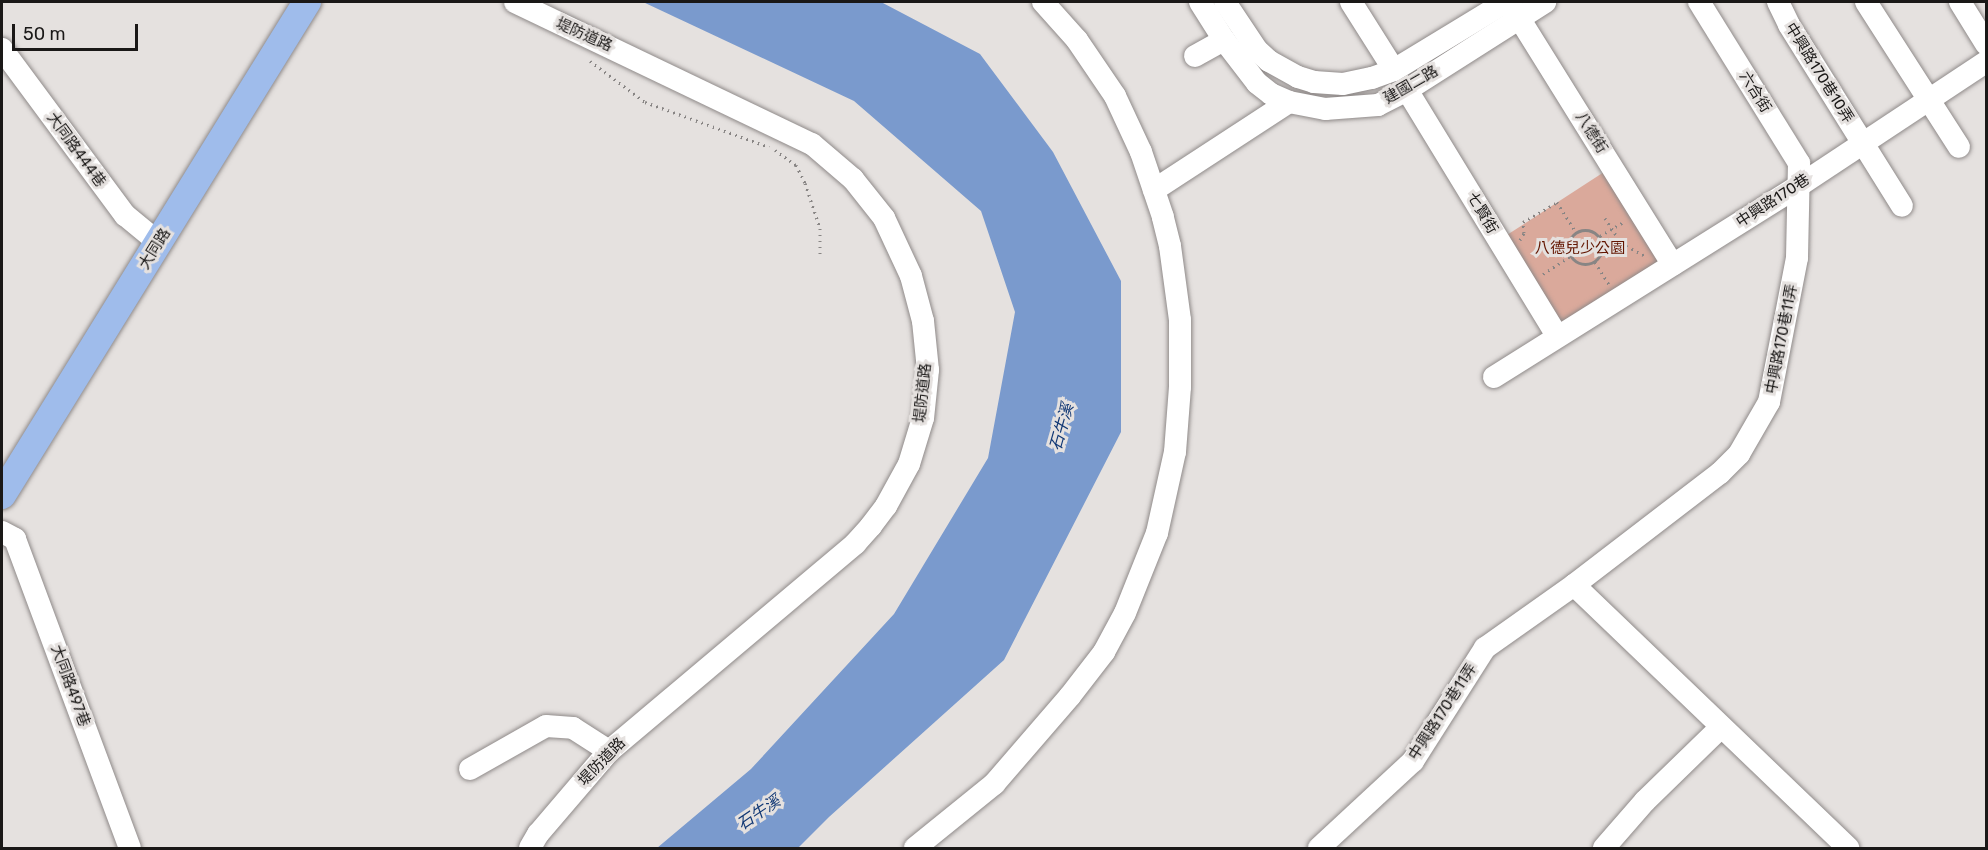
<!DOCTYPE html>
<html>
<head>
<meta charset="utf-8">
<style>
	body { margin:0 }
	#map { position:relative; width:1988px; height:850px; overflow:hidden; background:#e5e1df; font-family:Rubik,"Noto Sans TC",sans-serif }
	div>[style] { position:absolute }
	.green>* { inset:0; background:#daa99b; transform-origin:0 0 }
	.water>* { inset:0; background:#7a9acd }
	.path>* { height:3px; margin-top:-1.5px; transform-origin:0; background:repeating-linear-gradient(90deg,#888584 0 1.5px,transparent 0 6px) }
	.path>.ring { margin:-1.5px; padding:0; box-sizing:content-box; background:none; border:3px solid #888584; border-radius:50% }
	.roads { filter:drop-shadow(0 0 2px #8f8a89) drop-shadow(0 0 2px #8f8a89) }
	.minor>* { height:22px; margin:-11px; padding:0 11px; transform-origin:11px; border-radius:11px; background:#fff }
	.major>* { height:28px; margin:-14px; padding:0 14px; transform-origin:14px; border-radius:14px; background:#9fbceb }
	span { translate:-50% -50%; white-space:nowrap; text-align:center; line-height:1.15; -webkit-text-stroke:6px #e5e1df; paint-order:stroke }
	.street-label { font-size:15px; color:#1a1817 }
	.park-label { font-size:15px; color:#631601 }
	.water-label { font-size:16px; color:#103774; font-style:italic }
	.frame { position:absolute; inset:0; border:3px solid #1a1817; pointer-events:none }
	.scale { position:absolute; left:12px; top:24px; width:126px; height:27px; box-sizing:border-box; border:3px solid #1a1817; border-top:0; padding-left:8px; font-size:18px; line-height:21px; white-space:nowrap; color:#1a1817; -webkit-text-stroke:4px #e5e1df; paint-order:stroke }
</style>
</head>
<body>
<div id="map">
	<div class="green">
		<div style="left:1604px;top:172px;width:107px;height:120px;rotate:57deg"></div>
	</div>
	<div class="water">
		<div style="clip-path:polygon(643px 2px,881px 2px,980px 54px,1053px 152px,1121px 281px,1121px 432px,1004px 660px,829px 817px,798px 848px,657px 848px,751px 769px,894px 614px,988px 458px,1015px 312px,981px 211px,854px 101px)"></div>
	</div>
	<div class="path">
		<div style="left:590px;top:61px;width:69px;rotate:36.7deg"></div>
		<div style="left:645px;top:102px;width:132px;rotate:19.9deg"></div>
		<div style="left:775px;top:150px;width:26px;rotate:36deg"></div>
		<div style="left:796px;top:165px;width:20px;rotate:63deg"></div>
		<div style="left:805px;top:183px;width:47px;rotate:71.6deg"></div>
		<div style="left:820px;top:228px;width:27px;rotate:90deg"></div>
		<div style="left:1605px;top:218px;width:30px;rotate:57deg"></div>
		<div style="left:1621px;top:243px;width:26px;rotate:28deg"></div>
		<div class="ring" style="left:1568px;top:230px;width:31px;height:31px"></div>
		<div style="left:1600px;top:236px;width:27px;rotate:-31deg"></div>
		<div style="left:1520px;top:240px;width:8px;rotate:-60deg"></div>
		<div style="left:1524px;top:233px;width:11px;rotate:-95deg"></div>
		<div style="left:1523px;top:222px;width:39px;rotate:-30deg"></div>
		<div style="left:1557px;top:202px;width:36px;rotate:58deg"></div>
		<div style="left:1595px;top:262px;width:26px;rotate:58deg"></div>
		<div style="left:1543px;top:274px;width:33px;rotate:-33deg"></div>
	</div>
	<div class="roads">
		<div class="minor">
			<div style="left:515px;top:2px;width:329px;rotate:25.6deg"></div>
			<div style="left:812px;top:144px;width:54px;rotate:40.5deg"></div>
			<div style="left:853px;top:179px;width:50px;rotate:51.5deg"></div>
			<div style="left:884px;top:218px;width:64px;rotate:65deg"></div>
			<div style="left:911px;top:276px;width:47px;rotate:75.1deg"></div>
			<div style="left:923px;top:321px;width:49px;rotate:84.2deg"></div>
			<div style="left:928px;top:370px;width:48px;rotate:95.9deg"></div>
			<div style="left:923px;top:418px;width:48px;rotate:106.9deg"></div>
			<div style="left:909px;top:464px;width:48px;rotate:118.7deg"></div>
			<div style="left:886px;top:506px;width:25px;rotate:127deg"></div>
			<div style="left:871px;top:526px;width:24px;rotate:132deg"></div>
			<div style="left:855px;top:544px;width:322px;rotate:139.9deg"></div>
			<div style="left:609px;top:751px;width:109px;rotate:130.5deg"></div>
			<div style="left:538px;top:834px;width:16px;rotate:120deg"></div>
			<div style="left:1200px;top:2px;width:45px;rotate:57.7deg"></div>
			<div style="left:1224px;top:40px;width:54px;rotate:52.5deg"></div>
			<div style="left:1257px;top:83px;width:18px;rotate:38deg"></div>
			<div style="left:1271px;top:94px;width:20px;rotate:24deg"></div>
			<div style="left:1289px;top:102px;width:37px;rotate:11deg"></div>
			<div style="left:1325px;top:109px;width:53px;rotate:-4.3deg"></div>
			<div style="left:1378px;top:105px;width:33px;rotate:-27deg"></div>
			<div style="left:1407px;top:90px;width:164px;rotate:-32.5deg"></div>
			<div style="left:1225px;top:2px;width:58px;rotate:56.3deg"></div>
			<div style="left:1257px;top:50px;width:16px;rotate:43deg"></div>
			<div style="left:1269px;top:61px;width:33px;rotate:29deg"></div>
			<div style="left:1298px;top:77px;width:17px;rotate:17deg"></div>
			<div style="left:1314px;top:82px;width:29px;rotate:4deg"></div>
			<div style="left:1343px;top:84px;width:30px;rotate:-12deg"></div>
			<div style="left:1372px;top:78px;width:23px;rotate:-20deg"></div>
			<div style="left:1394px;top:70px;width:131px;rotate:-31.3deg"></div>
			<div style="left:1351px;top:2px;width:80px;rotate:57.7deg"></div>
			<div style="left:1778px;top:2px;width:25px;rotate:64deg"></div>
			<div style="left:1789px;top:25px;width:213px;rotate:58deg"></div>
			<div style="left:1866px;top:2px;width:172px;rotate:57.3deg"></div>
			<div style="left:1960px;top:2px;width:49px;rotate:58.2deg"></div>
			<div style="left:1511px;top:5px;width:306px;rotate:58.1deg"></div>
			<div style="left:2px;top:49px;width:207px;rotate:53.5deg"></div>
			<div style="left:125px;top:215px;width:44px;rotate:39.5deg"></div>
			<div style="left:1195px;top:56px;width:33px;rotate:-29deg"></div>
			<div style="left:1407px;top:90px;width:288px;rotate:58.6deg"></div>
			<div style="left:1154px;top:190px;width:161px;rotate:-33.1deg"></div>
			<div style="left:1494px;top:377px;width:361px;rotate:-32.1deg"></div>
			<div style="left:1800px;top:185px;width:223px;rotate:-33.5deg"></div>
			<div style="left:2px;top:532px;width:15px;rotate:28deg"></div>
			<div style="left:15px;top:539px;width:330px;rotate:69.6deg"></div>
			<div style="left:1574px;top:585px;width:380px;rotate:43.8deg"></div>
			<div style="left:470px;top:769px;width:87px;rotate:-29.5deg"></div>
			<div style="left:546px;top:726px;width:27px;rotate:4deg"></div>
			<div style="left:573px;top:728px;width:43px;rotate:32.6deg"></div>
			<div style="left:915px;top:848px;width:102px;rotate:-39deg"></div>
			<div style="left:994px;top:784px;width:116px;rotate:-49.2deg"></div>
			<div style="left:1070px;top:696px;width:56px;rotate:-52.3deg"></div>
			<div style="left:1104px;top:652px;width:44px;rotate:-61.7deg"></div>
			<div style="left:1125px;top:613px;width:86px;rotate:-68.2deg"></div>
			<div style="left:1157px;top:533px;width:83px;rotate:-77.5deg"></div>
			<div style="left:1175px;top:452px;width:65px;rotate:-85.6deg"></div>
			<div style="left:1180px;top:387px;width:67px;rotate:-90deg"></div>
			<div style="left:1180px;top:320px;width:75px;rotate:-97.7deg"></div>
			<div style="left:1170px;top:246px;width:30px;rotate:-104deg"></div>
			<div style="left:1163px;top:217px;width:69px;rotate:-108.7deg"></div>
			<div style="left:1141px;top:152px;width:62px;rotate:-114.9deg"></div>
			<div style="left:1115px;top:96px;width:68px;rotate:-124.2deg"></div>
			<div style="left:1077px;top:40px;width:51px;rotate:-131.8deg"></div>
			<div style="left:1319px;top:848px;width:128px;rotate:-42.8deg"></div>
			<div style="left:1413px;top:761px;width:134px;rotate:-57.5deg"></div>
			<div style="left:1485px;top:648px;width:109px;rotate:-35.3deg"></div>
			<div style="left:1574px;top:585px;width:184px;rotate:-37.5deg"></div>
			<div style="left:1720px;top:473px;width:27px;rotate:-45deg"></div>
			<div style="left:1739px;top:454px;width:60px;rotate:-60deg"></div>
			<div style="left:1769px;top:402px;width:147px;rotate:-79deg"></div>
			<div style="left:1797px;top:258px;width:95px;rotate:-88.8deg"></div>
			<div style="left:1799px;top:163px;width:190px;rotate:-121.8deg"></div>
			<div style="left:1604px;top:848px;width:62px;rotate:-48.9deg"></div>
			<div style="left:1645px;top:801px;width:106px;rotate:-44.2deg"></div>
		</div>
		<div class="major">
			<div style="left:2px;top:495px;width:580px;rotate:-58.26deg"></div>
		</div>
	</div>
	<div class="street-label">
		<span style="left:584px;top:35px;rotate:24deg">堤防道路</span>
		<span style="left:1819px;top:73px;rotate:58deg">中興路170巷10弄</span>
		<span style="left:1411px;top:85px;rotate:-30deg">建國二路</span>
		<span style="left:1755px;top:92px;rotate:58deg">六合街</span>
		<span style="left:1591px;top:133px;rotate:58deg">八德街</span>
		<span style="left:76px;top:150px;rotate:54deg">大同路444巷</span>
		<span style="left:1773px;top:201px;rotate:-33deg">中興路170巷</span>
		<span style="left:1482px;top:213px;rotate:59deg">七賢街</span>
		<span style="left:155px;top:249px;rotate:-58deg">大同路</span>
		<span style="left:1782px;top:339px;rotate:-79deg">中興路170巷11弄</span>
		<span style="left:923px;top:393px;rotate:-84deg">堤防道路</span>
		<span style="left:70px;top:686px;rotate:70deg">大同路497巷</span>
		<span style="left:1443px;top:712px;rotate:-57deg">中興路170巷11弄</span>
		<span style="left:602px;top:762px;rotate:-46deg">堤防道路</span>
	</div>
	<div class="park-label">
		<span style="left:1580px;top:249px">八德兒少公園</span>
	</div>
	<div class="water-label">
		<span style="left:1062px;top:427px;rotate:-74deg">石牛溪</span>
		<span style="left:759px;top:813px;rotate:-34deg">石牛溪</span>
	</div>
	<div class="frame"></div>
	<div class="scale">50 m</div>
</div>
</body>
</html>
